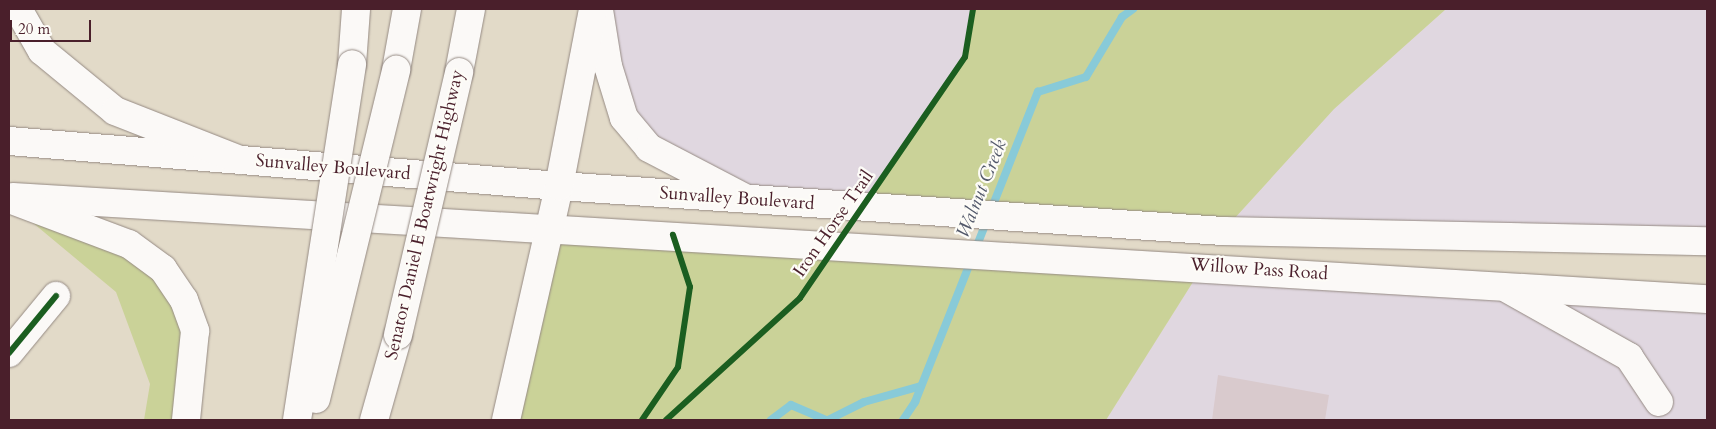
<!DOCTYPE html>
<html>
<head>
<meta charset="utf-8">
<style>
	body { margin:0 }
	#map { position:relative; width:1716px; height:429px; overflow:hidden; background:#e2dac8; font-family:Cardo,serif }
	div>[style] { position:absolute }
	.built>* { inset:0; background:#e0d7e0 }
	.green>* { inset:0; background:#cad298 }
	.stream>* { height:8px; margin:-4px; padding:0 4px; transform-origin:4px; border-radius:4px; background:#88cad8 }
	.building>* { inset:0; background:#d9cacd }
	.roads { filter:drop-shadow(0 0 1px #958a83) drop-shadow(0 0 1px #958a83) }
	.minor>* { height:28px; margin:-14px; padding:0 14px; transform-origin:14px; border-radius:14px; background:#fbf9f7 }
	.major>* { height:28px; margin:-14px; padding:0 14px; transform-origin:14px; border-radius:14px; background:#fbf9f7 }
	.highway>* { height:28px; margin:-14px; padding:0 14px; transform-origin:14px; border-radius:14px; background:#fbf9f7 }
	.bridges { filter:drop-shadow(0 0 1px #958a83) drop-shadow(0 0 1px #958a83) }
	.highway-bridge>* { height:28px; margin:-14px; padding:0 14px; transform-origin:14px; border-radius:14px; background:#fbf9f7 }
	.cycleway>* { height:6px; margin:-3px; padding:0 3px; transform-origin:3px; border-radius:3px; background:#1b5e20 }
	span { translate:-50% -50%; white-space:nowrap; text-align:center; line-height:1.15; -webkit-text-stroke:4.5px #fdfcf7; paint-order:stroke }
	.street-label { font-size:18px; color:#4a1f2b }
	.water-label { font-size:19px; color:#52586a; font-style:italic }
	.frame { position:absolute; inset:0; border:10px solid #4a1f2b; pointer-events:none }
	.scale { position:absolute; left:10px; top:20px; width:81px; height:22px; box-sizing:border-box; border:2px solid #4a1f2b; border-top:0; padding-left:6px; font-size:15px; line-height:18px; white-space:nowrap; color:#4a1f2b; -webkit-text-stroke:4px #fdfcf7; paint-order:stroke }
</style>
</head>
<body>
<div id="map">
	<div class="built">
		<div style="clip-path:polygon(599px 9px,980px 9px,965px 57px,864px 208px,745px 198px,649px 148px)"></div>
		<div style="clip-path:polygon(1446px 9px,1707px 9px,1707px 241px,1223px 231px,1334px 109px)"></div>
		<div style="clip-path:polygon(1203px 266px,1707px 299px,1707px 420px,1106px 420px)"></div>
	</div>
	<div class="green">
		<div style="clip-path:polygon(973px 9px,1446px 9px,1334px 109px,1223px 231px,864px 208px,965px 57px)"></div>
		<div style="clip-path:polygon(9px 203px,80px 225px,184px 300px,186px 420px,144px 420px,150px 384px,116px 292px)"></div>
		<div style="clip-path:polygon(550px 228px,1203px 266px,1106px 420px,506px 420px)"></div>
	</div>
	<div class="stream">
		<div style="left:771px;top:420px;width:25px;rotate:-37deg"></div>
		<div style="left:791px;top:405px;width:38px;rotate:23deg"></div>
		<div style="left:828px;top:420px;width:40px;rotate:-26.6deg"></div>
		<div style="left:864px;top:402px;width:59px;rotate:-15.7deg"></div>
		<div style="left:903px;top:420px;width:22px;rotate:-56deg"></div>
		<div style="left:915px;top:402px;width:334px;rotate:-68.4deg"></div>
		<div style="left:1038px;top:92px;width:50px;rotate:-17.4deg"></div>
		<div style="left:1086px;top:77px;width:70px;rotate:-59deg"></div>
		<div style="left:1122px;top:17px;width:14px;rotate:-36deg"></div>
	</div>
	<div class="building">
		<div style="clip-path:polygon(1218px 375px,1329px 395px,1325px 420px,1212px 420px)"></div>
	</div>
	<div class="roads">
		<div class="minor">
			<div style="left:9px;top:353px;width:74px;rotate:-50.5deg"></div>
		</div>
		<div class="major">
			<div style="left:9px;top:141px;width:552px;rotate:4.68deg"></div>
			<div style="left:559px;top:186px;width:666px;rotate:3.88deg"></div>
			<div style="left:1223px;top:231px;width:484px;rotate:1.2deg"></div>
			<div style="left:13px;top:197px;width:1697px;rotate:3.45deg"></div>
			<div style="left:1508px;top:289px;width:139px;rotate:29.3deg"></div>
			<div style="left:1629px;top:357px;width:54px;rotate:56.3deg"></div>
		</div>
		<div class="highway">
			<div style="left:18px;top:9px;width:48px;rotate:60.3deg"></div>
			<div style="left:42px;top:51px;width:94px;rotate:39.4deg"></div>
			<div style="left:115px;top:111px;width:134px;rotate:21.4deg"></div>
			<div style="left:599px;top:10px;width:57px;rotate:80.9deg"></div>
			<div style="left:608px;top:66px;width:54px;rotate:72.9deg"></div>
			<div style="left:624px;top:118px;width:39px;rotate:50deg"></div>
			<div style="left:649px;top:148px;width:108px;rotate:27.5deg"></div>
			<div style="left:352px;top:64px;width:55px;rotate:-85.8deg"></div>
			<div style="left:396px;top:70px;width:62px;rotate:-79.8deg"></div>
			<div style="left:459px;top:72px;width:64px;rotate:-79.2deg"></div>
			<div style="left:9px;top:199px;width:128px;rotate:20.6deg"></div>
			<div style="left:129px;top:244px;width:42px;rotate:36.3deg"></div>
			<div style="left:163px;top:269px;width:37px;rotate:56deg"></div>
			<div style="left:184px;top:300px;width:33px;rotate:70deg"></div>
			<div style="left:195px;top:331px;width:89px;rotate:95.8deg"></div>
			<div style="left:374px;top:420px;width:88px;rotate:-74.2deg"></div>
			<div style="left:506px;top:420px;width:240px;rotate:-77.2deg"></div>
			<div style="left:559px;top:186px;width:180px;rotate:-79.1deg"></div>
		</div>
	</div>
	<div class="bridges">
		<div class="highway-bridge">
			<div style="left:398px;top:335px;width:270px;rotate:-76.9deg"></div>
			<div style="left:316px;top:399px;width:339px;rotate:-76.3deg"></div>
			<div style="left:297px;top:420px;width:360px;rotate:-81.2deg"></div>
		</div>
	</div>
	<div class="cycleway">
		<div style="left:9px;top:353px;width:74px;rotate:-50.5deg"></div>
		<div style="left:642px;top:420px;width:64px;rotate:-55.8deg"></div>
		<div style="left:678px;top:367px;width:81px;rotate:-81.5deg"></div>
		<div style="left:690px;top:287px;width:55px;rotate:-108.1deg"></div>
		<div style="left:666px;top:420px;width:181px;rotate:-42.3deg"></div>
		<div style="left:800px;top:298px;width:292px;rotate:-55.6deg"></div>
		<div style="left:965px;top:57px;width:49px;rotate:-80.5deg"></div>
	</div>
	<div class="street-label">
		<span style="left:333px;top:168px;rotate:5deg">Sunvalley Boulevard</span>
		<span style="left:737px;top:199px;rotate:4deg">Sunvalley Boulevard</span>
		<span style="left:425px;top:215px;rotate:-77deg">Senator Daniel E Boatwright Highway</span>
		<span style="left:834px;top:224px;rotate:-55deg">Iron Horse Trail</span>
		<span style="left:1259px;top:270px;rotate:4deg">Willow Pass Road</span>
	</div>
	<div class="water-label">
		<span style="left:982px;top:189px;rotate:-68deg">Walnut Creek</span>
	</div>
	<div class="frame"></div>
	<div class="scale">20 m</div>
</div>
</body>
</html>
